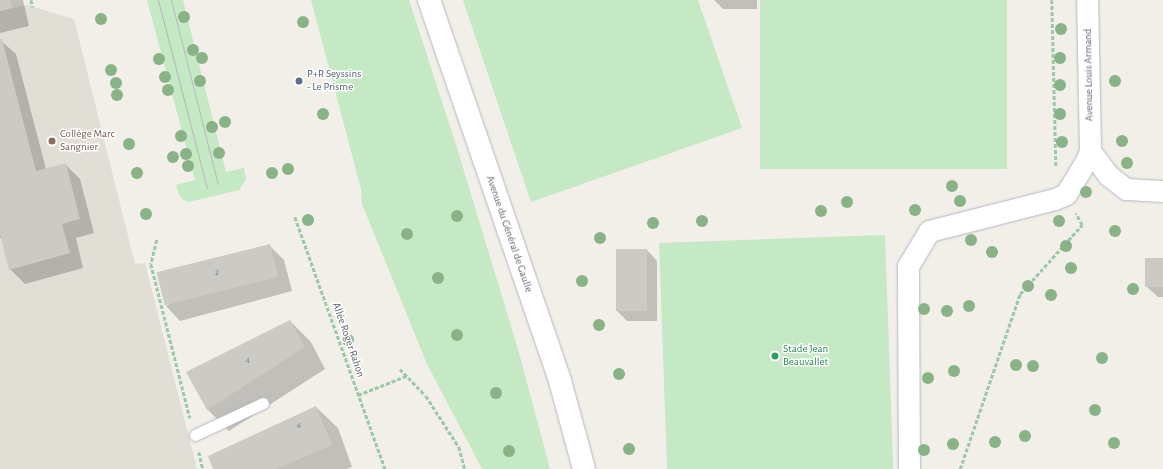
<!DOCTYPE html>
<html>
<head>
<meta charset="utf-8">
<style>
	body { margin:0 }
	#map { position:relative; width:1163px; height:469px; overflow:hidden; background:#f1efe8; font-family:"Alegreya Sans",sans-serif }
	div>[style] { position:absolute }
	.education>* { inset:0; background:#e1ded6 }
	.green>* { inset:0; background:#c5e8c5; transform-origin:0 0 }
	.shadow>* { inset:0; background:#0003 }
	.building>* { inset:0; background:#cccac5; transform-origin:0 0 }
	.path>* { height:2.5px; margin-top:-1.25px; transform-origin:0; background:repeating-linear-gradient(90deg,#9cc7a9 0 4px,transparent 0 6px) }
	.roads { filter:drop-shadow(0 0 1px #b5b8bc) drop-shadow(0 0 1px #b5b8bc) }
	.service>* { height:11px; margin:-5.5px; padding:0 5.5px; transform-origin:5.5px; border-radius:5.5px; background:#fff }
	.minor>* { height:21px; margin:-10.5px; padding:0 10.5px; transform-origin:10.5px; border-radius:10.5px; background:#fff }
	.secondary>* { height:22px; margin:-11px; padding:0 11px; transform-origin:11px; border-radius:11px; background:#fff }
	.tram>* { height:1px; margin:-0.5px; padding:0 0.5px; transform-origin:0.5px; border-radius:0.5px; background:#b6b7b8 }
	.trees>* { width:12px; height:12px; margin:-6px; border-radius:50%; background:#89b387 }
	.dots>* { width:11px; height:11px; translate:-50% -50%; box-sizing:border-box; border:2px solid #fff; border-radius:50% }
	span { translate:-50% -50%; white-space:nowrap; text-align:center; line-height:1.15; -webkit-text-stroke:3px #fff; paint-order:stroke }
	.number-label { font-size:9px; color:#7a7d7f }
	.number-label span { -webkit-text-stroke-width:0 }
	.service-label { font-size:11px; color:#4e5e75 }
	.left { translate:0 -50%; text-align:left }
	.street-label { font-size:11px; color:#5f6368 }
	.education-label { font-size:11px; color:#785e54 }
	.leisure-label { font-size:11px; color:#27864d }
</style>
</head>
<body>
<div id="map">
	<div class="education">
		<div style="clip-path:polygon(27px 5px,74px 19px,135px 264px,145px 263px,197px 469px,0 469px,0 11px)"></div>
	</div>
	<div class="green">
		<div style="clip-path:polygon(147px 0,183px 0,226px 172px,244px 168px,246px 179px,239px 190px,189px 202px,182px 199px,179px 194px,176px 185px,195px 180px)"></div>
		<div style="clip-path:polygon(311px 0,409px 0,457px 148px,518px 349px,550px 469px,482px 469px,427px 364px,362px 204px,361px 189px)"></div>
		<div style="clip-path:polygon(463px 0,698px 0,742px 128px,531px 202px)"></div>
		<div style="left:760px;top:0;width:247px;height:169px"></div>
		<div style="left:885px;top:235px;width:234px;height:226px;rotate:88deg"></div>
	</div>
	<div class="shadow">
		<div style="clip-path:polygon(0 0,23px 0,29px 26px,0 33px)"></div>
		<div style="clip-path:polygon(714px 0,757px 0,757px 9px,723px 9px)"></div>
		<div style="clip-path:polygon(0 40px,16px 54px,46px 169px,66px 165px,80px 179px,94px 233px,76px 238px,83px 268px,25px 284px,10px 269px,2px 238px,0 238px)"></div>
		<div style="clip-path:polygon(269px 245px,284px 260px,292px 291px,180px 321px,166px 306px)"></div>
		<div style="clip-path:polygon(647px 250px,657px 261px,657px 321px,627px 321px,617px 311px)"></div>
		<div style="clip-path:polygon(1163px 259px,1163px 297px,1158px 297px,1147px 287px,1146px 260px)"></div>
		<div style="clip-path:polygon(290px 321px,311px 342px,325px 369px,229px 431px,208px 410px,188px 372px)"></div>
		<div style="clip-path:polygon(316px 407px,338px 428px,352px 467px,347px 469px,214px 469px)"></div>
	</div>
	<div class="building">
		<div style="clip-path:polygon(0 0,10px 0,12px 8px,0 11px)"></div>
		<div style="clip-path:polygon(0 39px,2px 39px,36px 171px,66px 163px,80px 219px,62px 224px,70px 253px,9px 270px,0 234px)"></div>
		<div style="left:270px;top:244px;width:34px;height:117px;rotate:76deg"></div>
		<div style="left:616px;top:249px;width:31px;height:62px"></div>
		<div style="left:1163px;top:258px;width:29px;height:18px;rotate:90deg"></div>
		<div style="clip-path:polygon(290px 320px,305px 347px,207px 410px,186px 372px)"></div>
		<div style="clip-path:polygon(316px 406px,332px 445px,276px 469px,213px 469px,208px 456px)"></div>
	</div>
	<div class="path">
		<div style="left:31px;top:0;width:7px;rotate:74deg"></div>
		<div style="left:1052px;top:0;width:167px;rotate:88.6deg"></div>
		<div style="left:295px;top:217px;width:268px;rotate:70.3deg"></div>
		<div style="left:157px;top:240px;width:25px;rotate:104deg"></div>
		<div style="left:151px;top:264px;width:159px;rotate:75.8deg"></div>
		<div style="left:400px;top:369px;width:37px;rotate:46deg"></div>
		<div style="left:426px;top:396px;width:61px;rotate:57.1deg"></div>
		<div style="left:459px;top:447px;width:23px;rotate:75deg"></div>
		<div style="left:358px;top:395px;width:52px;rotate:-21.6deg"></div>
		<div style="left:199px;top:452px;width:17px;rotate:77deg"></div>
		<div style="left:960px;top:469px;width:185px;rotate:-71.1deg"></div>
		<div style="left:1020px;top:294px;width:93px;rotate:-48.1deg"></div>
		<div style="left:1082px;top:225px;width:13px;rotate:-119deg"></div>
	</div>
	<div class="roads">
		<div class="service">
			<div style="left:195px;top:435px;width:75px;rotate:-25.2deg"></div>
		</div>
		<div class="minor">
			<div style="left:1090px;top:151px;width:30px;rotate:53deg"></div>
			<div style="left:1108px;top:175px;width:23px;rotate:38deg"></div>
			<div style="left:1126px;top:189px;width:37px;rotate:3deg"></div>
			<div style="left:909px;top:469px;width:203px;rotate:-90.3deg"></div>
			<div style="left:908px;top:266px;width:41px;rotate:-59deg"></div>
			<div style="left:929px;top:231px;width:130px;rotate:-14.3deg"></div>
			<div style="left:1055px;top:199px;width:12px;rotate:-24deg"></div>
			<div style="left:1066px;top:194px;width:39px;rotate:-59deg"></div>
			<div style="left:1086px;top:161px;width:11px;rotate:-68deg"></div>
			<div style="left:1090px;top:151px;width:151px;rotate:-91.1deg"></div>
		</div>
		<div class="secondary">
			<div style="left:429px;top:0;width:403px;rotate:71deg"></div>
			<div style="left:560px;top:381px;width:91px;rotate:74.7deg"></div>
		</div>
	</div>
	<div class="tram">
		<div style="left:158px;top:0;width:194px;rotate:75.4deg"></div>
		<div style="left:171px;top:0;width:190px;rotate:75.7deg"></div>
	</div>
	<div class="trees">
		<div style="left:184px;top:17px"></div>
		<div style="left:101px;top:19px"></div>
		<div style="left:303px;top:22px"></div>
		<div style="left:1061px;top:29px"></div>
		<div style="left:193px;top:50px"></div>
		<div style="left:202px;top:58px"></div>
		<div style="left:1060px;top:58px"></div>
		<div style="left:159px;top:59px"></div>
		<div style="left:111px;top:70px"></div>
		<div style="left:165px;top:77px"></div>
		<div style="left:200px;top:81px"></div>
		<div style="left:1115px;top:81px"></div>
		<div style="left:116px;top:83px"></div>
		<div style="left:1060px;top:85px"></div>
		<div style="left:168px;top:90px"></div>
		<div style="left:117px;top:95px"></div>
		<div style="left:323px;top:114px"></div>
		<div style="left:1060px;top:114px"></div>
		<div style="left:225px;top:122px"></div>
		<div style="left:212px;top:127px"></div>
		<div style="left:181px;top:136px"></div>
		<div style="left:1122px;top:141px"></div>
		<div style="left:1062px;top:142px"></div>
		<div style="left:129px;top:144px"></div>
		<div style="left:219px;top:153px"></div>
		<div style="left:186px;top:154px"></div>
		<div style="left:173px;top:157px"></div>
		<div style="left:1127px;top:163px"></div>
		<div style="left:188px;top:166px"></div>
		<div style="left:288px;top:169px"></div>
		<div style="left:137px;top:173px"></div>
		<div style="left:272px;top:173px"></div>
		<div style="left:952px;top:186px"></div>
		<div style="left:1086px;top:192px"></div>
		<div style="left:960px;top:201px"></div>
		<div style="left:847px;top:202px"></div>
		<div style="left:915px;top:210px"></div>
		<div style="left:821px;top:211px"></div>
		<div style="left:146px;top:214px"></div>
		<div style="left:457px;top:216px"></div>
		<div style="left:308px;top:220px"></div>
		<div style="left:702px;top:221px"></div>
		<div style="left:1059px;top:221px"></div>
		<div style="left:653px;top:223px"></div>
		<div style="left:1115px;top:231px"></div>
		<div style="left:407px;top:234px"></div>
		<div style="left:600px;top:238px"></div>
		<div style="left:971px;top:240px"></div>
		<div style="left:1066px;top:246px"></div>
		<div style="left:992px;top:252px"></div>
		<div style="left:1071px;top:268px"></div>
		<div style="left:438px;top:278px"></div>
		<div style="left:582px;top:281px"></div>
		<div style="left:1028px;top:286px"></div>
		<div style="left:1133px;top:289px"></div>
		<div style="left:1051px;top:295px"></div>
		<div style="left:969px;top:306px"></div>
		<div style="left:924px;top:309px"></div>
		<div style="left:947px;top:311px"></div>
		<div style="left:599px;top:325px"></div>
		<div style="left:457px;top:335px"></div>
		<div style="left:348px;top:340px"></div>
		<div style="left:1102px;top:358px"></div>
		<div style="left:1016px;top:365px"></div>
		<div style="left:1033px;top:366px"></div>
		<div style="left:954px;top:371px"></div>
		<div style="left:619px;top:374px"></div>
		<div style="left:928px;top:378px"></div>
		<div style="left:496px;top:393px"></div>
		<div style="left:1095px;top:410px"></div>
		<div style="left:1025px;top:436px"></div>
		<div style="left:995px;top:442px"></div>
		<div style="left:1114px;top:443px"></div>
		<div style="left:953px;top:444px"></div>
		<div style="left:629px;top:449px"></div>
		<div style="left:924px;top:450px"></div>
		<div style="left:509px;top:451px"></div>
	</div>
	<div class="dots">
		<div style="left:299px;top:81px;background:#5c6f8a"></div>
		<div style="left:52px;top:141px;background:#8d6e63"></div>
		<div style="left:775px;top:356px;background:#2e9e5b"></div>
	</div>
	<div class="number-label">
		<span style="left:217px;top:273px">2</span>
		<span style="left:248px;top:360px">4</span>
		<span style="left:299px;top:426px">6</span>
	</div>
	<div class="service-label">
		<span class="left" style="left:307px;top:81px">P+R Seyssins<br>- Le Prisme</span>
	</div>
	<div class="street-label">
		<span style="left:1089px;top:75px;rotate:-91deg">Avenue Louis Armand</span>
		<span style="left:509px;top:234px;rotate:71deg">Avenue du Général de Gaulle</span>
		<span style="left:348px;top:340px;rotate:71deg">Allée Roger Rahon</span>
	</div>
	<div class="education-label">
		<span class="left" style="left:60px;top:141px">Collège Marc<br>Sangnier</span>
	</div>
	<div class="leisure-label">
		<span class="left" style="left:783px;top:356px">Stade Jean<br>Beauvallet</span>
	</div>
</div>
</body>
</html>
